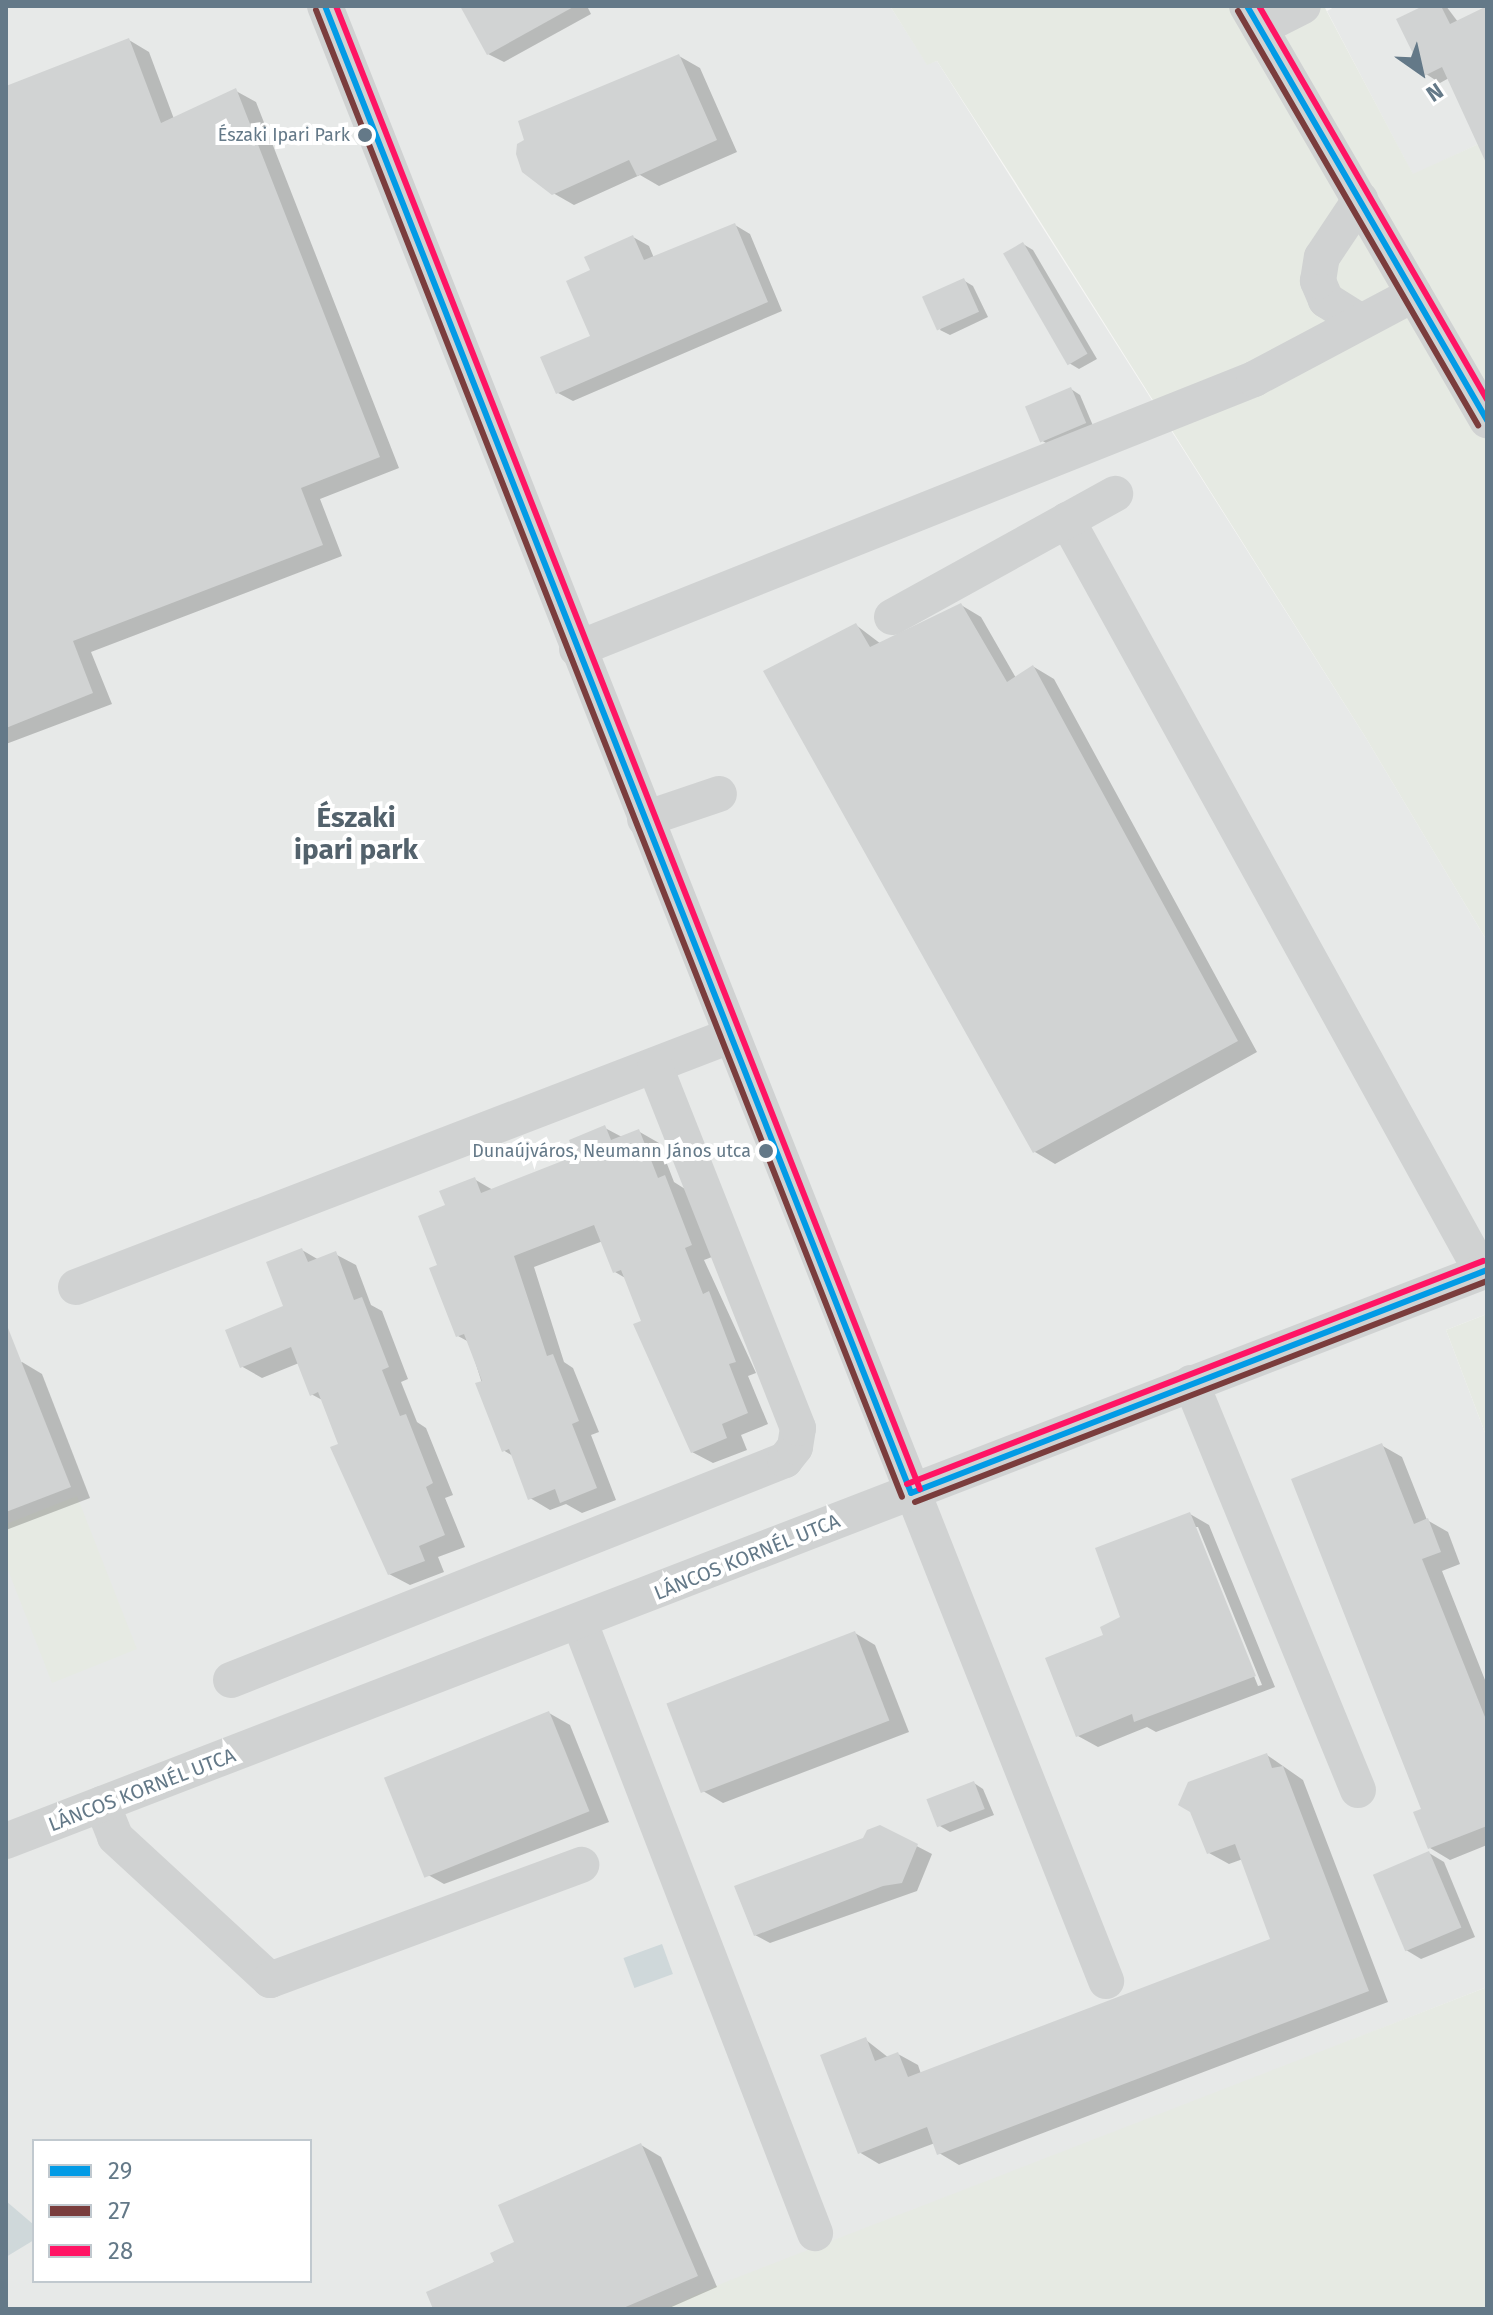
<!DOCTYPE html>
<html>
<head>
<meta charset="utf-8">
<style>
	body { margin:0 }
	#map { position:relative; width:1493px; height:2315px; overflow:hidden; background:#f7f7f5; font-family:"Fira Sans",sans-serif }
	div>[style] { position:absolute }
	.built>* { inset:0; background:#e7e9e8 }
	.green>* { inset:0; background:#e6eae3 }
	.water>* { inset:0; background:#cfd8da; transform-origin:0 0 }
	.shadow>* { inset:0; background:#0003 }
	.building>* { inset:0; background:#d1d3d3; transform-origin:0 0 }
	.minor>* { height:36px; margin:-18px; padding:0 18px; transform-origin:18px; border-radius:18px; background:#d0d2d2 }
	.bus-1>* { height:6px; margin:-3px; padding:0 3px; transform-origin:3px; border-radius:3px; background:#029be6 }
	.bus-2>* { height:6px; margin:-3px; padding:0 3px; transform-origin:3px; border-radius:3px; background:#7a3d3d }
	.bus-3>* { height:6px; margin:-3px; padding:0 3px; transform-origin:3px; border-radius:3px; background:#ff1464 }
	.dots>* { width:22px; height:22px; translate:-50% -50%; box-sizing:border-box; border:4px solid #fff; border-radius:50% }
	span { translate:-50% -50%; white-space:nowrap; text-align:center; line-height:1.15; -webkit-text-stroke:8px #fff; paint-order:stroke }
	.bus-label { font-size:18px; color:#647988 }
	.right { translate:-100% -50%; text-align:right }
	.street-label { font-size:20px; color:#647988 }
	.district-label { font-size:28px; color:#53626c; font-weight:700 }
	.frame { position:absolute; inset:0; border:8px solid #647988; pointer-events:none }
	.legend { position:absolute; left:32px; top:2139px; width:280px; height:144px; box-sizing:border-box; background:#fff; border:2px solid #c1c9cf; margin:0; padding:10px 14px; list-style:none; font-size:24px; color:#647988 }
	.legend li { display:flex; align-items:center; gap:16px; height:40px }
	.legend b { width:40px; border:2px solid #c1c9cf }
	.north { position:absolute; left:1381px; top:32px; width:80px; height:80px; -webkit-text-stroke:6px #fff; paint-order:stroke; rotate:146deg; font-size:22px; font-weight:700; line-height:32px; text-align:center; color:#647988 }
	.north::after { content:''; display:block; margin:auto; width:28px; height:36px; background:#647988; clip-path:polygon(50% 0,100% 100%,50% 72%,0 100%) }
</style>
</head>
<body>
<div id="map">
	<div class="built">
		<div style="clip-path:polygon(evenodd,6px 6px,890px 6px,927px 64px,937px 61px,1366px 738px,1487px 941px,1487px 1314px,1446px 1330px,1487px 1438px,1487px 1987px,664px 2309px,6px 2309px,6px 6px,34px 2141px,310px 2141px,310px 2281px,34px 2281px,34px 2141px)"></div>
		<div style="clip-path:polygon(1336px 6px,1487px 6px,1487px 140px,1413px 175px,1327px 11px)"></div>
	</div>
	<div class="green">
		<div style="clip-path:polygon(890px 6px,1324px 6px,1413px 174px,1487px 140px,1487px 941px,1366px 738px,1014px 180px,937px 61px,927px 65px)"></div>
		<div style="clip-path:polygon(1487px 1314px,1487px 1438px,1446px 1330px)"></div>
		<div style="clip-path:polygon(77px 1496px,137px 1649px,52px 1683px,6px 1565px,6px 1524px)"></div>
		<div style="clip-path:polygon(1487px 1987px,1487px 2309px,664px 2309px,728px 2281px)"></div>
	</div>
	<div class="water">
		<div style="left:662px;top:1944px;width:32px;height:41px;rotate:70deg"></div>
		<div style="clip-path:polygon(6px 2201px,34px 2225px,34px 2240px,6px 2257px)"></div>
	</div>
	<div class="shadow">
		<div style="clip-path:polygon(462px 6px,587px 6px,591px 14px,504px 62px,488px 54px)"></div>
		<div style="clip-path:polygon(1428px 6px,1446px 6px,1458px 22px,1487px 8px,1487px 138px,1449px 78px,1440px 83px,1426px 74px)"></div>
		<div style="clip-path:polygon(129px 40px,149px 52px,174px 119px,236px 91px,256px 102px,399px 468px,320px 499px,342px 556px,91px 652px,112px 704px,6px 744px,6px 88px)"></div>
		<div style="clip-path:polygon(679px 56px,700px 68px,737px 152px,659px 186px,640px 175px,574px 205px,553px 193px)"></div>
		<div style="clip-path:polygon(735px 225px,750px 234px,782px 311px,573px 401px,558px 393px,593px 337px,593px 271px,633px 237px,649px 246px,654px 258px)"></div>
		<div style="clip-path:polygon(1023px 244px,1033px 250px,1097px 359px,1079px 369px,1069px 363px)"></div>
		<div style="clip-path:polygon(963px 280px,973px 286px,988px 317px,950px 335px,940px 330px)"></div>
		<div style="clip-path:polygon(1071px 389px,1080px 395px,1094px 428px,1051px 446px,1041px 440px)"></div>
		<div style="clip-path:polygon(961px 605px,981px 617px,1016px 678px,1034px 667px,1054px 679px,1257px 1052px,1055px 1164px,1035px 1152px,856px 625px,881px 644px)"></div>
		<div style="clip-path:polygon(605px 1128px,622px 1137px,638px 1131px,659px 1143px,674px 1182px,685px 1189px,712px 1257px,704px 1260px,756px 1373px,748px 1376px,768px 1424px,741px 1435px,747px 1450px,713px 1463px,692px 1452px,627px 1279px,615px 1272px,603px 1241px,534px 1267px,564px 1362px,573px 1368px,599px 1432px,591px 1435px,616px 1500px,582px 1513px,566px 1504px,550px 1510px,530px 1498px,513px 1456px,503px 1450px,469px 1342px,458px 1336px,439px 1266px,447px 1206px,474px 1179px,493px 1190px,578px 1157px)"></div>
		<div style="clip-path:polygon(302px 1250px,319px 1260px,335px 1254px,356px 1265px,371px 1305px,382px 1311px,408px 1379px,401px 1382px,417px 1422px,426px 1428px,453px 1495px,445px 1498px,465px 1547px,438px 1557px,444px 1572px,410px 1585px,389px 1574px,324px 1401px,311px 1394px,299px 1363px,262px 1378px,241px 1366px,285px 1307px)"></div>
		<div style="clip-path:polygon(22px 1362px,42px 1374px,90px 1498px,6px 1530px,6px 1368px)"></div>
		<div style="clip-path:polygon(1381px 1445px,1402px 1457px,1427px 1520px,1448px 1532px,1460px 1564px,1442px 1571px,1487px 1685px,1487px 1845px,1450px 1860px,1430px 1848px)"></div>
		<div style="clip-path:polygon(evenodd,1190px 1514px,1209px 1525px,1275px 1687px,1156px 1732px,1147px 1727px,1098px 1747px,1078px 1736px,1105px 1636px,1123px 1618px,1190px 1514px,1194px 1527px,1198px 1527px,1262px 1685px,1258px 1686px,1194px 1527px)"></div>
		<div style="clip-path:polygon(855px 1633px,875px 1645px,909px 1732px,723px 1803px,703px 1791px)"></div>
		<div style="clip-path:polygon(549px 1713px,570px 1725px,609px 1822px,444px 1884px,423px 1872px)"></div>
		<div style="clip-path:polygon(1267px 1755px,1303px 1780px,1388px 2002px,959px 2165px,939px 2153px,935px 2143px,879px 2164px,859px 2152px,866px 2040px,889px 2058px,898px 2054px,918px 2065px,921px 2074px,1273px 1940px,1243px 1859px,1229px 1864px,1209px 1853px)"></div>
		<div style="clip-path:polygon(974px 1783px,983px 1789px,994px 1815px,950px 1832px,940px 1826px)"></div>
		<div style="clip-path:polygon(880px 1827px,932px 1854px,917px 1891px,770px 1943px,755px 1935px)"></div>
		<div style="clip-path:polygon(1429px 1853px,1444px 1862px,1475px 1937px,1421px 1959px,1406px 1950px)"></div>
		<div style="clip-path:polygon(641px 2145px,661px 2157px,717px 2287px,667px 2309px,435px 2309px)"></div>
	</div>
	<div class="building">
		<div style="clip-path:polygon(460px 6px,575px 6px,487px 55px)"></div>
		<div style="clip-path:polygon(1423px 6px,1441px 6px,1450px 24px,1487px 6px,1487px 165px,1442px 67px,1424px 76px,1396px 19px)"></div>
		<div style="clip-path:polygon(129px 38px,161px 123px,236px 88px,380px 457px,301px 488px,323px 545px,73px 641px,93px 693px,6px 728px,6px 86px)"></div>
		<div style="clip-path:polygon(679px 54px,717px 140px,637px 176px,629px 160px,552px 195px,522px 172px,516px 154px,517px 144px,524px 140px,518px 121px)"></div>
		<div style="clip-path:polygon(735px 223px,768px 302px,556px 394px,540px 357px,590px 336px,566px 281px,590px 270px,584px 257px,633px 235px,644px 260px)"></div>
		<div style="left:1023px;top:242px;width:129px;height:23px;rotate:60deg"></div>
		<div style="left:964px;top:278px;width:37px;height:46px;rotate:66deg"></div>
		<div style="left:1071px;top:387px;width:39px;height:50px;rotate:67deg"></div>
		<div style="clip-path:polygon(961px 603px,1007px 682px,1033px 665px,1238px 1041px,1033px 1153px,763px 671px,856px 623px,870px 647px)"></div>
		<div style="clip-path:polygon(605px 1125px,611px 1140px,639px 1129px,658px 1178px,665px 1175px,692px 1245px,685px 1248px,703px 1294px,709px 1291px,736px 1362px,729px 1364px,748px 1413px,722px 1424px,727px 1438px,691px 1453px,633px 1324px,641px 1321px,621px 1270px,613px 1273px,594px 1225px,514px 1256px,547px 1356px,553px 1354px,579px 1421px,572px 1424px,597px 1488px,560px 1503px,555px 1489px,528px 1500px,509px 1449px,502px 1452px,475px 1383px,482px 1381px,464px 1334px,456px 1337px,429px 1268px,437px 1265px,418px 1216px,445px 1205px,439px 1191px,475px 1177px,481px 1193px,575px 1156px,569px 1140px)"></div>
		<div style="clip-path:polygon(302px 1248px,308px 1262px,336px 1251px,354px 1300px,362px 1297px,389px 1367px,382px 1370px,400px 1416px,406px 1414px,433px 1483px,426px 1487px,445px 1535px,419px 1546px,425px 1561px,388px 1575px,330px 1447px,338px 1444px,318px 1392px,310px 1396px,291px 1347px,240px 1368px,225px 1330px,283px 1306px,266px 1262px)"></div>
		<div style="clip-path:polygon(6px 1323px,71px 1487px,6px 1512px)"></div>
		<div style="clip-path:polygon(1382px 1443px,1414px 1524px,1428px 1518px,1441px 1552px,1422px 1559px,1487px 1722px,1487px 1826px,1428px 1849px,1413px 1812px,1421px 1809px,1291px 1479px)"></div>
		<div style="clip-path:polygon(1190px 1512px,1256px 1676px,1134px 1722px,1132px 1714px,1076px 1737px,1045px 1658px,1103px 1635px,1100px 1627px,1120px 1617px,1095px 1548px)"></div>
		<div style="left:855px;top:1631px;width:96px;height:202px;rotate:69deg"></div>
		<div style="left:549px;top:1711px;width:108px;height:178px;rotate:68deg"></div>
		<div style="clip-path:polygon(1267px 1753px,1272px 1768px,1283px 1766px,1369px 1991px,937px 2155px,927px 2127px,858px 2154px,820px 2055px,866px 2037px,875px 2061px,898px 2052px,908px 2077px,1270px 1939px,1235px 1844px,1207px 1854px,1190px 1812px,1178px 1805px,1188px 1782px)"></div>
		<div style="left:974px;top:1781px;width:30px;height:51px;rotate:69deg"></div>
		<div style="clip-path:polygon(880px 1825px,918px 1844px,902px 1883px,883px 1886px,754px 1936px,734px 1886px,863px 1838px,867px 1830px)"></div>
		<div style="left:1429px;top:1851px;width:83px;height:61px;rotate:67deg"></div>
		<div style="clip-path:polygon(641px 2143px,698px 2276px,621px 2309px,433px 2309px,426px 2292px,494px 2262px,490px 2253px,514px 2242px,498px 2205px)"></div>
	</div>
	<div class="minor">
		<div style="left:325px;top:6px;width:2124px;rotate:68.42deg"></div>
		<div style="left:1247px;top:6px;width:479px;rotate:59.9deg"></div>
		<div style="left:1260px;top:28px;width:48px;rotate:-27.1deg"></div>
		<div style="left:1358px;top:320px;width:38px;rotate:-148deg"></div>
		<div style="left:1326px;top:300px;width:21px;rotate:-113deg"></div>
		<div style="left:1318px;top:281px;width:24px;rotate:-81deg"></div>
		<div style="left:1322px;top:257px;width:69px;rotate:-56.3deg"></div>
		<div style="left:1067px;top:520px;width:859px;rotate:61.11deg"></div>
		<div style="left:892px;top:617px;width:255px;rotate:-28.9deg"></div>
		<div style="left:577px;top:649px;width:729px;rotate:-21.74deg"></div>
		<div style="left:1254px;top:379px;width:181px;rotate:-28deg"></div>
		<div style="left:645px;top:819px;width:78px;rotate:-18.7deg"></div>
		<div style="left:76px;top:1287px;width:701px;rotate:-21deg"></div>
		<div style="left:1191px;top:1383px;width:440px;rotate:67.7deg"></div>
		<div style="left:580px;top:1623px;width:654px;rotate:68.93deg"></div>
		<div style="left:231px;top:1680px;width:596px;rotate:-21.66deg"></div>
		<div style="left:785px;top:1460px;width:16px;rotate:-52deg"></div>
		<div style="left:795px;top:1447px;width:19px;rotate:-81deg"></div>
		<div style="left:798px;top:1428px;width:388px;rotate:-111.6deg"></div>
		<div style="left:102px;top:1804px;width:35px;rotate:68deg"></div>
		<div style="left:115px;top:1837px;width:211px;rotate:42.7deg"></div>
		<div style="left:270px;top:1980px;width:332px;rotate:-20.3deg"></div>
		<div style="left:6px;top:1841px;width:1587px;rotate:-21.08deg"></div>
	</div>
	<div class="bus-1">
		<div style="left:325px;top:6px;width:1598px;rotate:68.49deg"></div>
		<div style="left:1247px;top:6px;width:479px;rotate:59.9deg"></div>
		<div style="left:911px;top:1493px;width:618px;rotate:-21.16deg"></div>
	</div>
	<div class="bus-2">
		<div style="left:316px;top:10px;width:1598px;rotate:68.49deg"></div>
		<div style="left:1238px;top:11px;width:479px;rotate:59.9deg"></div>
		<div style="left:915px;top:1502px;width:613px;rotate:-21.12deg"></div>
	</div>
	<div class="bus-3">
		<div style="left:336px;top:6px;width:1594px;rotate:68.51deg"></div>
		<div style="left:1259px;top:6px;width:455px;rotate:59.9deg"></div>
		<div style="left:907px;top:1484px;width:618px;rotate:-21.16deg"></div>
	</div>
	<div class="dots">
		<div style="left:365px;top:135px;background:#647988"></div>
		<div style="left:766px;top:1151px;background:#647988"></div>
	</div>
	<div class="bus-label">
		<span class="right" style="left:350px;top:135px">Északi Ipari Park</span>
		<span class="right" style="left:751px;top:1151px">Dunaújváros, Neumann János utca</span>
	</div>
	<div class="street-label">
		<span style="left:747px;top:1557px;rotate:-22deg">LÁNCOS KORNÉL UTCA</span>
		<span style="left:142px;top:1790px;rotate:-21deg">LÁNCOS KORNÉL UTCA</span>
	</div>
	<div class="district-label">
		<span style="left:356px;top:834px">Északi<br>ipari park</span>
	</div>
	<div class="frame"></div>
	<ul class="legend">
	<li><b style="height:10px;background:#029be6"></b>29</li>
	<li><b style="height:10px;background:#7a3d3d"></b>27</li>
	<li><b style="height:10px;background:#ff1464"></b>28</li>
	</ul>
	<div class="north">N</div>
</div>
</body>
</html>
